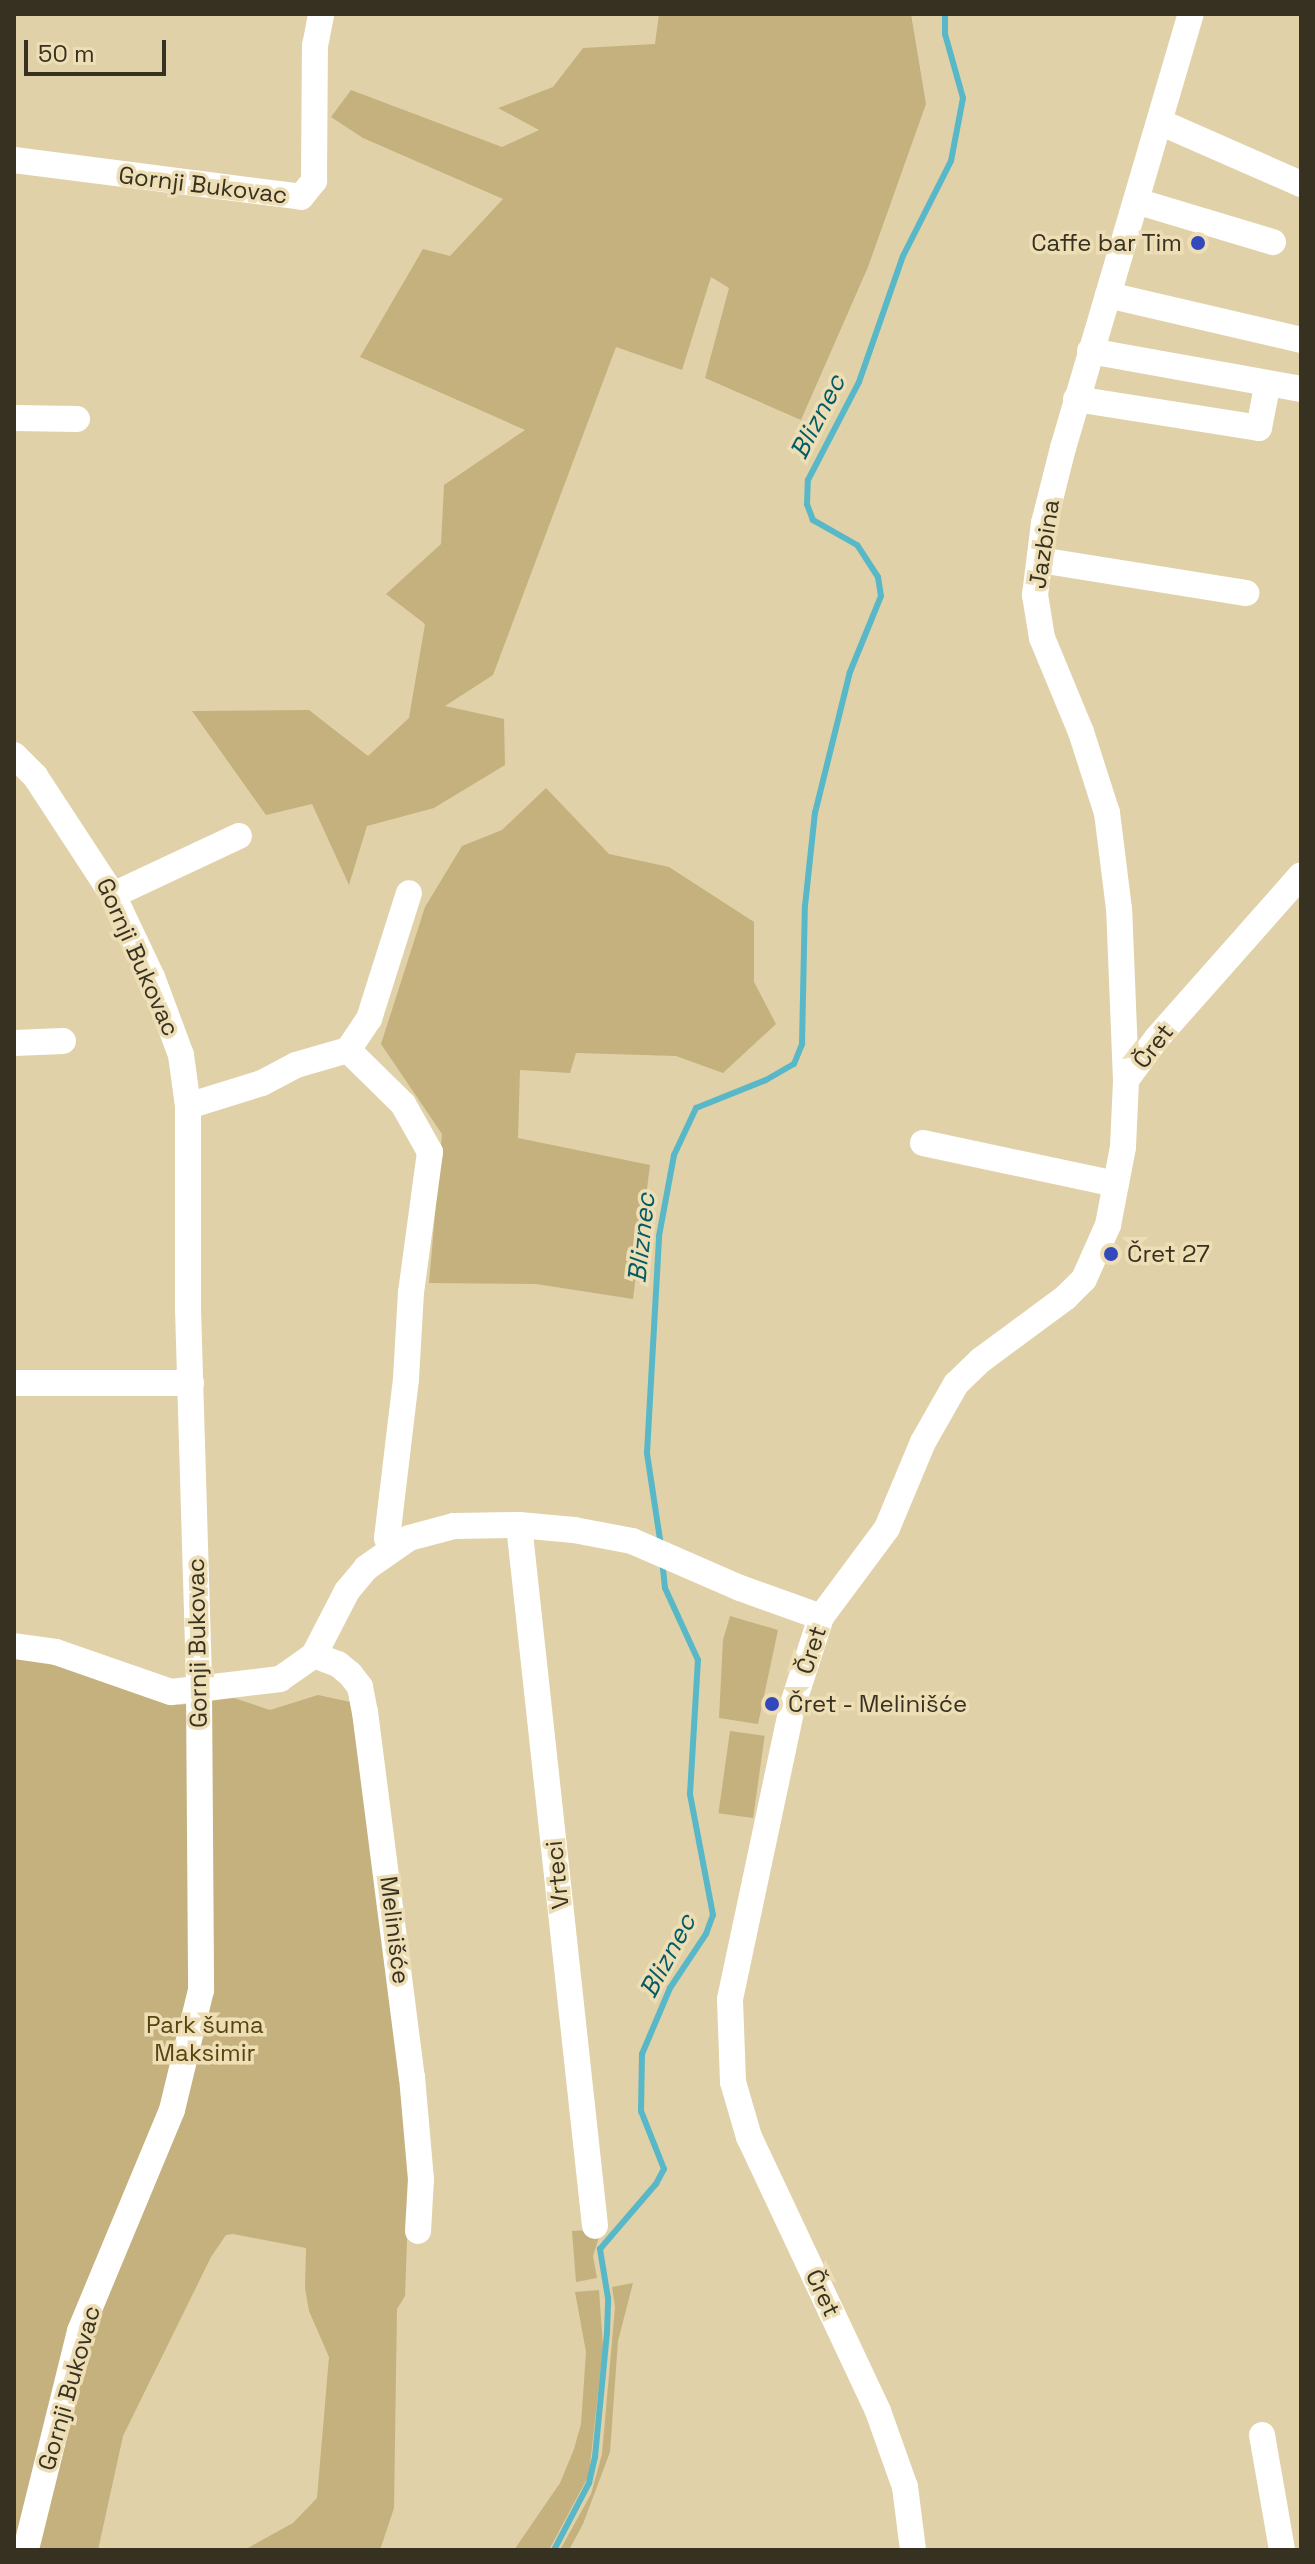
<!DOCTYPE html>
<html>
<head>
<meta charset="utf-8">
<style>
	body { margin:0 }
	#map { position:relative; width:1315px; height:2564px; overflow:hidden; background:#e1d1a8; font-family:"Space Grotesk",sans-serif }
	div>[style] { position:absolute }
	.green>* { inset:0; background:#c4b17e; transform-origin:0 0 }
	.stream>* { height:6px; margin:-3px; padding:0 3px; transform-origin:3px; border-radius:3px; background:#58b8c7 }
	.minor>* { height:26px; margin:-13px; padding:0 13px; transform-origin:13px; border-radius:13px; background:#fff }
	.dots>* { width:22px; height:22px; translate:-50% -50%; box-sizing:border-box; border:4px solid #eedeb5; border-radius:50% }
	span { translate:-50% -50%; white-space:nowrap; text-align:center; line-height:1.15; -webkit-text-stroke:7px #eedeb5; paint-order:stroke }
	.street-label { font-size:24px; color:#373121 }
	.poi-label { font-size:24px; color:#373121 }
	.right { translate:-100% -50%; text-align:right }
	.left { translate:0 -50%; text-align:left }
	.park-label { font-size:24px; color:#57450f }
	.water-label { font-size:26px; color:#035b66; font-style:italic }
	.frame { position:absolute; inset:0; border:16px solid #373121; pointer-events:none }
	.scale { position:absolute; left:24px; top:40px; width:142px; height:36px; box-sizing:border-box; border:4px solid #373121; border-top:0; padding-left:10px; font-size:24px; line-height:28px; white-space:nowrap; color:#373121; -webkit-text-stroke:6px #eedeb5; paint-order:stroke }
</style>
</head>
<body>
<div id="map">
	<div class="green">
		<div style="clip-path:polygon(659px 14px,911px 14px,926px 104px,868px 267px,801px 420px,705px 378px,729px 288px,711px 277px,682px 370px,616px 347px,493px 675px,445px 706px,504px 719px,505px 765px,434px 808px,367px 826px,349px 885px,312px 804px,266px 815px,192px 711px,309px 710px,368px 756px,409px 718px,425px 624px,386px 594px,441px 544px,444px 485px,525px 430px,360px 357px,423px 249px,450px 256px,503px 199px,363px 138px,331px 117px,351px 90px,502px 147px,539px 130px,498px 108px,553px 87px,583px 48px,655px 44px)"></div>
		<div style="clip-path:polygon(546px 788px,609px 854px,669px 867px,754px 922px,754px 982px,776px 1024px,723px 1073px,676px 1056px,576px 1053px,570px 1073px,520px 1070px,518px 1138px,650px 1165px,633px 1299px,536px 1284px,429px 1283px,442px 1134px,381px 1044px,425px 907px,462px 846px,502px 830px)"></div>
		<div style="clip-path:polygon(730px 1616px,778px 1630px,758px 1724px,719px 1718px,723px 1640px)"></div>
		<div style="clip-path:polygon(14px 1654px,65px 1662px,179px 1705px,234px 1698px,270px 1710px,318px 1695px,355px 1703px,411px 2131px,405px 2296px,397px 2309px,394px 2508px,380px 2550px,244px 2550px,293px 2523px,317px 2498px,329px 2357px,309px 2311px,305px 2288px,306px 2248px,233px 2234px,226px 2235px,211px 2257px,123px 2436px,98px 2550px,14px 2550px)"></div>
		<div style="left:730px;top:1731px;width:35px;height:83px;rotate:8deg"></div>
		<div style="clip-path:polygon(589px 2230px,599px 2237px,593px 2256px,597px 2278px,576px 2282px,572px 2231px)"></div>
		<div style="clip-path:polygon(633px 2283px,618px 2341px,610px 2452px,583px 2524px,569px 2550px,560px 2550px,591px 2494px,602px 2454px,615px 2307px,612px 2287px)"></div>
		<div style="clip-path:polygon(599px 2290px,603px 2347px,589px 2475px,549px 2550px,514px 2550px,560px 2483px,574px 2449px,581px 2424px,586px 2352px,575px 2292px)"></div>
	</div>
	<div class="stream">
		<div style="left:661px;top:1546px;width:94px;rotate:-98.6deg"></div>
		<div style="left:647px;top:1453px;width:217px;rotate:-86.8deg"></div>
		<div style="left:659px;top:1236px;width:82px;rotate:-79.5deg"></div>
		<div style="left:674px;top:1155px;width:52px;rotate:-64.9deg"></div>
		<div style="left:696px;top:1108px;width:75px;rotate:-21.8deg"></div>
		<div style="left:766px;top:1080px;width:32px;rotate:-30deg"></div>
		<div style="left:794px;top:1064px;width:22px;rotate:-68deg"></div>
		<div style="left:802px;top:1044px;width:138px;rotate:-88.8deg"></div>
		<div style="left:805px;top:906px;width:94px;rotate:-83.9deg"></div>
		<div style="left:815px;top:813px;width:145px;rotate:-76.1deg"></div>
		<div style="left:850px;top:672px;width:82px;rotate:-67.8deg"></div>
		<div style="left:881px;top:596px;width:19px;rotate:-99deg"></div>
		<div style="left:878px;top:577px;width:38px;rotate:-123deg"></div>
		<div style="left:857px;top:545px;width:51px;rotate:-150.4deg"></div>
		<div style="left:813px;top:520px;width:17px;rotate:-111deg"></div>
		<div style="left:807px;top:504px;width:24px;rotate:-88deg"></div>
		<div style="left:808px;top:480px;width:110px;rotate:-62.5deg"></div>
		<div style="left:859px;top:382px;width:133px;rotate:-70.8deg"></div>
		<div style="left:903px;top:256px;width:106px;rotate:-63.2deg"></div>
		<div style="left:951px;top:161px;width:64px;rotate:-79.2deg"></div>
		<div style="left:963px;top:98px;width:66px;rotate:-105.7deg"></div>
		<div style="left:945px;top:34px;width:20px;rotate:-90deg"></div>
		<div style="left:554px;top:2550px;width:76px;rotate:-62.4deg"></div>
		<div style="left:589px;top:2483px;width:27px;rotate:-77deg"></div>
		<div style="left:595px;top:2457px;width:125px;rotate:-84.5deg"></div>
		<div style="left:607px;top:2333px;width:35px;rotate:-88deg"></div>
		<div style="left:608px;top:2298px;width:50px;rotate:-99.3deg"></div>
		<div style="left:600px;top:2249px;width:86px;rotate:-49.3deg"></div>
		<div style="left:656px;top:2184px;width:17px;rotate:-62deg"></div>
		<div style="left:664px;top:2169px;width:62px;rotate:-111.6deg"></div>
		<div style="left:641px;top:2111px;width:57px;rotate:-89deg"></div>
		<div style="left:642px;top:2054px;width:72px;rotate:-67deg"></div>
		<div style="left:670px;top:1988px;width:65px;rotate:-56.3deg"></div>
		<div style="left:706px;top:1934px;width:20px;rotate:-70deg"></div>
		<div style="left:713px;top:1915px;width:123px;rotate:-100.8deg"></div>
		<div style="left:690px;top:1794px;width:134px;rotate:-86.6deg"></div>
		<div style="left:698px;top:1660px;width:79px;rotate:-114.6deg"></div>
		<div style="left:665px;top:1588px;width:27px;rotate:-96deg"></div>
	</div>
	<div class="minor">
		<div style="left:1162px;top:123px;width:152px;rotate:23.7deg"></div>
		<div style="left:14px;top:160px;width:289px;rotate:7.3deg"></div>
		<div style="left:301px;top:197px;width:21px;rotate:-51deg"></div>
		<div style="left:314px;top:181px;width:135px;rotate:-89.6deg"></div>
		<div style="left:315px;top:46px;width:33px;rotate:-79deg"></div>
		<div style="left:1136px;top:201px;width:143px;rotate:16.7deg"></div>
		<div style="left:1108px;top:295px;width:198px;rotate:13.1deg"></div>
		<div style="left:1090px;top:351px;width:214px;rotate:10.2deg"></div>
		<div style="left:1076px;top:399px;width:185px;rotate:9deg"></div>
		<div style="left:1259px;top:428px;width:32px;rotate:-79deg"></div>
		<div style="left:14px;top:418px;width:63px;rotate:0.9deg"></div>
		<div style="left:1040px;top:560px;width:209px;rotate:9.1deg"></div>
		<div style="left:14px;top:755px;width:30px;rotate:45deg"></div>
		<div style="left:35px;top:776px;width:142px;rotate:56.8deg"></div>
		<div style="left:113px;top:895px;width:91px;rotate:64.6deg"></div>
		<div style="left:152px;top:977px;width:83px;rotate:69.6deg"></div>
		<div style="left:181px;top:1055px;width:51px;rotate:82.2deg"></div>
		<div style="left:188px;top:1106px;width:203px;rotate:90deg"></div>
		<div style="left:188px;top:1309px;width:380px;rotate:88.3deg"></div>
		<div style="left:199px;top:1689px;width:301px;rotate:89.6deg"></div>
		<div style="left:201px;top:1990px;width:123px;rotate:103.6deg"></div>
		<div style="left:172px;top:2110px;width:239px;rotate:112.6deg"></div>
		<div style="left:80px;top:2331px;width:226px;rotate:103.9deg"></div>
		<div style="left:113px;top:895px;width:139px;rotate:-25.1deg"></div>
		<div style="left:14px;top:1043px;width:49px;rotate:-2.3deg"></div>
		<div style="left:348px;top:1050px;width:77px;rotate:44.5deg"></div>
		<div style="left:403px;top:1104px;width:55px;rotate:60.6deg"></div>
		<div style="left:430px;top:1152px;width:141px;rotate:97.7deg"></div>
		<div style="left:411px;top:1292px;width:87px;rotate:93.3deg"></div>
		<div style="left:406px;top:1379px;width:160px;rotate:96.8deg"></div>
		<div style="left:387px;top:1538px;width:12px;rotate:70deg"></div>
		<div style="left:1126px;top:1080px;width:52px;rotate:-53.6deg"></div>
		<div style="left:1157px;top:1038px;width:217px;rotate:-48.5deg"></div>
		<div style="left:188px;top:1106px;width:77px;rotate:-17.3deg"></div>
		<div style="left:262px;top:1083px;width:38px;rotate:-28deg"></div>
		<div style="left:296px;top:1065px;width:54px;rotate:-16.1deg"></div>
		<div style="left:348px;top:1050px;width:37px;rotate:-56deg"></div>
		<div style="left:369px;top:1019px;width:132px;rotate:-72.4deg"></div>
		<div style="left:923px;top:1143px;width:197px;rotate:12deg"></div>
		<div style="left:14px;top:1383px;width:177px"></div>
		<div style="left:519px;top:1525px;width:705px;rotate:83.81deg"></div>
		<div style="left:14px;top:1646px;width:42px;rotate:8.1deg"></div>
		<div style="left:56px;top:1652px;width:122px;rotate:19.2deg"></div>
		<div style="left:171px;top:1692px;width:110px;rotate:-6.8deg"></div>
		<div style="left:280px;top:1679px;width:42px;rotate:-35.2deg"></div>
		<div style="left:314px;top:1655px;width:72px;rotate:-62.7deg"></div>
		<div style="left:347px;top:1591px;width:30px;rotate:-50deg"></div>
		<div style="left:366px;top:1568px;width:52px;rotate:-34.9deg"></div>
		<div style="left:409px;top:1538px;width:47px;rotate:-14.9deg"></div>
		<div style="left:454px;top:1526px;width:65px;rotate:-0.9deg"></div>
		<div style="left:519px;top:1525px;width:55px;rotate:5.2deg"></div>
		<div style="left:574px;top:1530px;width:59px;rotate:10.7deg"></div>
		<div style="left:632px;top:1541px;width:118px;rotate:23.5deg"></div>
		<div style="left:740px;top:1588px;width:86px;rotate:19.7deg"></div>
		<div style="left:314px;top:1655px;width:26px;rotate:21deg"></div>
		<div style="left:338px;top:1664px;width:16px;rotate:40deg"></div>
		<div style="left:350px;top:1674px;width:16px;rotate:52deg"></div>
		<div style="left:360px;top:1687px;width:25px;rotate:79deg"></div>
		<div style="left:365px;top:1712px;width:368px;rotate:82.7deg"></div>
		<div style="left:412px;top:2077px;width:102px;rotate:85deg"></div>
		<div style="left:421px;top:2179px;width:52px;rotate:93.3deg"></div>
		<div style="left:1262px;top:2435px;width:117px;rotate:80.1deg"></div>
		<div style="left:913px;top:2550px;width:64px;rotate:-97.2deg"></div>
		<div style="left:905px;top:2487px;width:81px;rotate:-109.6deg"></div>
		<div style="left:878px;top:2411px;width:303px;rotate:-115.2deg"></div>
		<div style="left:749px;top:2137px;width:57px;rotate:-106.2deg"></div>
		<div style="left:733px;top:2082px;width:83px;rotate:-92.1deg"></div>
		<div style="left:730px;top:1999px;width:299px;rotate:-78deg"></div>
		<div style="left:792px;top:1707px;width:95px;rotate:-72.1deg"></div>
		<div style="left:821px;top:1617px;width:111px;rotate:-53.4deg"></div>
		<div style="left:887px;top:1528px;width:93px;rotate:-67.3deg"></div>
		<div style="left:923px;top:1442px;width:67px;rotate:-60.4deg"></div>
		<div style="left:956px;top:1384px;width:35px;rotate:-44deg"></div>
		<div style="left:981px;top:1360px;width:106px;rotate:-36.5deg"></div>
		<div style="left:1066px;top:1297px;width:25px;rotate:-45deg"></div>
		<div style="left:1084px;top:1279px;width:59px;rotate:-66deg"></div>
		<div style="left:1108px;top:1225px;width:79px;rotate:-79.1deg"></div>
		<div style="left:1123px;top:1147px;width:67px;rotate:-87.4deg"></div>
		<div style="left:1126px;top:1080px;width:171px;rotate:-92.3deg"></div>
		<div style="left:1119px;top:909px;width:97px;rotate:-97.1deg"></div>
		<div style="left:1107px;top:813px;width:85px;rotate:-107.8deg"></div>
		<div style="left:1081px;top:732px;width:102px;rotate:-112.5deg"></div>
		<div style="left:1042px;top:638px;width:44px;rotate:-99.2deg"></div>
		<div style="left:1035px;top:595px;width:73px;rotate:-82.9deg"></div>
		<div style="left:1044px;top:523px;width:77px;rotate:-75.8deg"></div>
		<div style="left:1063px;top:448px;width:452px;rotate:-73.6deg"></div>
	</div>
	<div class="dots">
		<div style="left:1198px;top:243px;background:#3349bb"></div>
		<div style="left:1111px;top:1254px;background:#3349bb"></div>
		<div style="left:772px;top:1704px;background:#3349bb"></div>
	</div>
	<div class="street-label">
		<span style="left:203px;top:185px;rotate:7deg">Gornji Bukovac</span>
		<span style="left:1044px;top:544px;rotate:-81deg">Jazbina</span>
		<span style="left:138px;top:957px;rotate:66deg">Gornji Bukovac</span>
		<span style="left:1153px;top:1046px;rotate:-52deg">Čret</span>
		<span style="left:197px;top:1643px;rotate:-91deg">Gornji Bukovac</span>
		<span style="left:811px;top:1650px;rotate:-72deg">Čret</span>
		<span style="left:557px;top:1875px;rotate:-96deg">Vrteci</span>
		<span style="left:395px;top:1930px;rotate:83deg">Melinišće</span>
		<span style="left:823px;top:2293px;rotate:65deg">Čret</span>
		<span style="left:69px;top:2388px;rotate:-74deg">Gornji Bukovac</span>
	</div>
	<div class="poi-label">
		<span class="right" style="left:1182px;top:243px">Caffe bar Tim</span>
		<span class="left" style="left:1127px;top:1254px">Čret 27</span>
		<span class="left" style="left:788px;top:1704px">Čret - Melinišće</span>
	</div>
	<div class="park-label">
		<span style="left:205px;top:2039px">Park šuma<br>Maksimir</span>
	</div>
	<div class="water-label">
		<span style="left:818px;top:417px;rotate:-63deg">Bliznec</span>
		<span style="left:642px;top:1238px;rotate:-84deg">Bliznec</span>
		<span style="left:668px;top:1956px;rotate:-62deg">Bliznec</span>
	</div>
	<div class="frame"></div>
	<div class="scale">50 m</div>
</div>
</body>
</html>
